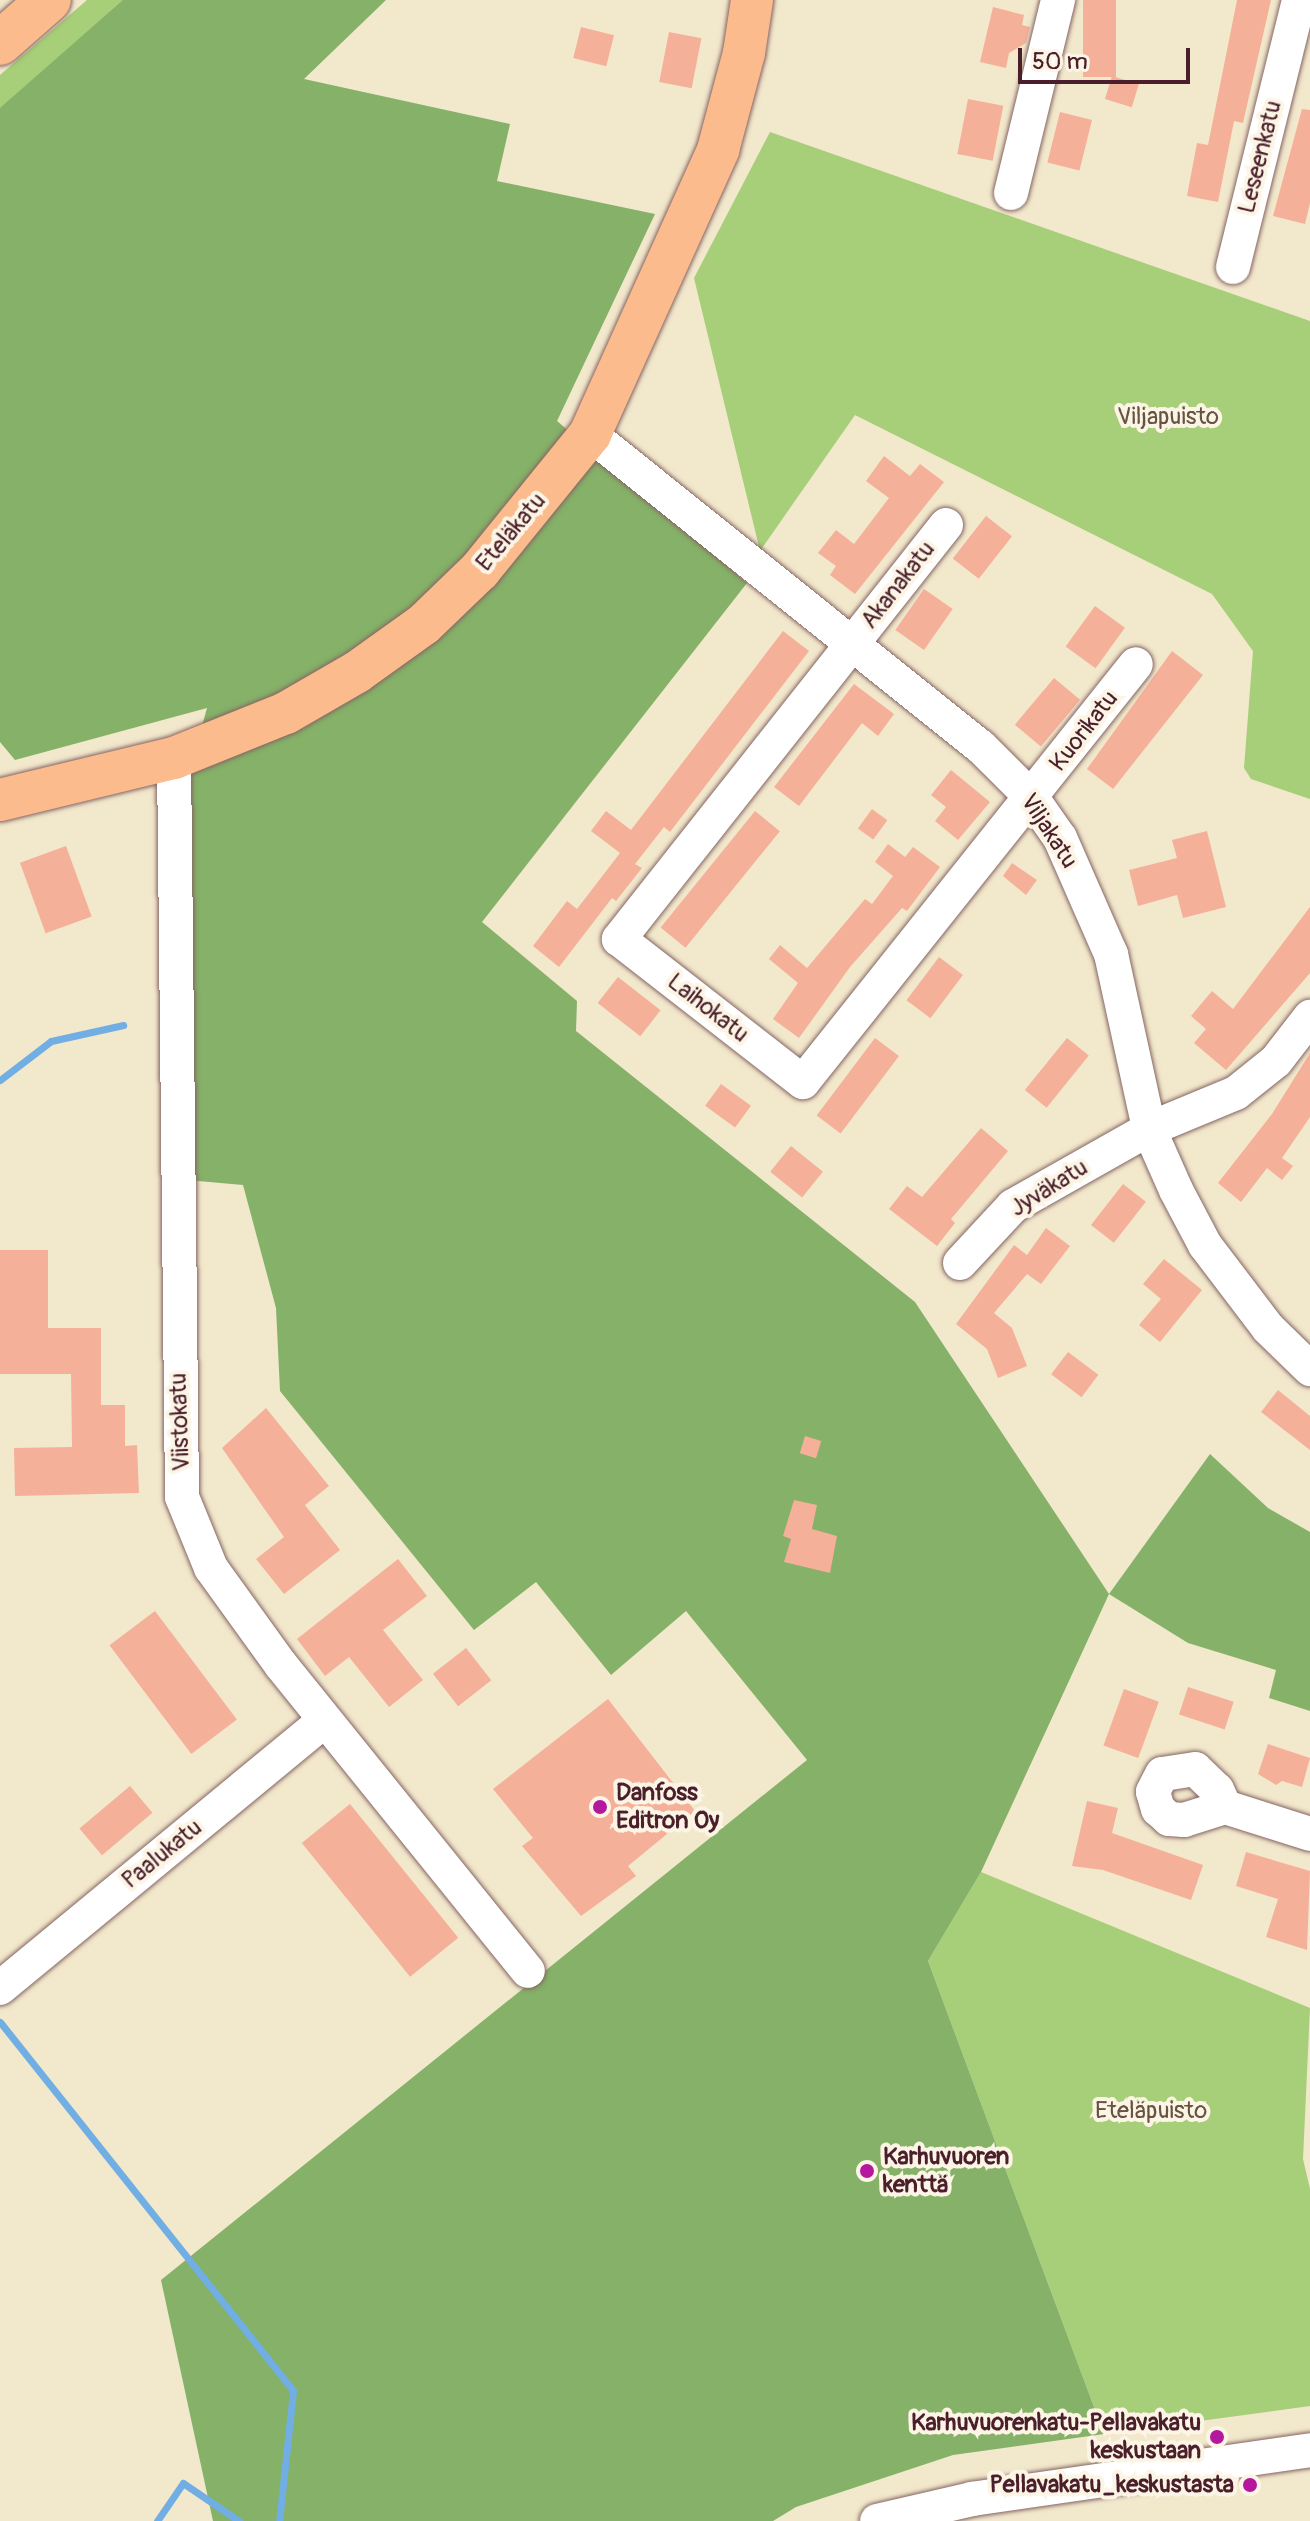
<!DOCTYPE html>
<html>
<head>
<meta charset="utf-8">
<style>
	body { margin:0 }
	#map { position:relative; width:1310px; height:2521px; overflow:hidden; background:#f2e8cc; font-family:Pangolin,sans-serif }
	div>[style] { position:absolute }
	.green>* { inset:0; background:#a7ce78 }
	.forest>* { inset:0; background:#85b168 }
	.stream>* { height:7px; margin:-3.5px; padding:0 3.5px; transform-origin:3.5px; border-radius:3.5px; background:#71aee3 }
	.building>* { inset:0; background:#f5b099; transform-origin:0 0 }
	.roads { filter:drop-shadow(0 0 2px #856563) drop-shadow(0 0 2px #856563) }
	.minor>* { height:34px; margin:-17px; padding:0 17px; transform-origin:17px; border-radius:17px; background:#fff }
	.major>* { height:42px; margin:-21px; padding:0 21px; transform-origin:21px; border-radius:21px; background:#fbbb8d }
	.highway>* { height:44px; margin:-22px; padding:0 22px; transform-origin:22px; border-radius:22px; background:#fbbb8d }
	.dots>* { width:22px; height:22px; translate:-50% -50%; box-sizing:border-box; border:4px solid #fcf5e5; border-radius:50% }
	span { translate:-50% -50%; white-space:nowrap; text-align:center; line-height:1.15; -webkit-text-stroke:8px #fcf5e5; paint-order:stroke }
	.street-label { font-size:24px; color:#4a1f2b }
	.park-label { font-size:24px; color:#665442 }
	.poi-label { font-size:24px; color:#4a1f2b; font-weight:700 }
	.left { translate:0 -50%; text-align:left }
	.right { translate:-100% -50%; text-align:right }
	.scale { position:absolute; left:1018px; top:48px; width:172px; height:36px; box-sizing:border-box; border:4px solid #4a1f2b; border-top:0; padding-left:10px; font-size:24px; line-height:28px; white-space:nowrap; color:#4a1f2b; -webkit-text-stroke:6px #fcf5e5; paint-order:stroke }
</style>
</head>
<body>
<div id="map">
	<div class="green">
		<div style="clip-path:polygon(87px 0,127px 0,0 111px,0 75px)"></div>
		<div style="clip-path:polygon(770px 132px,1310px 321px,1310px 799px,1251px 779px,1244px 768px,1253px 651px,1212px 594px,855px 415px,760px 551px,694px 278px)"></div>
		<div style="clip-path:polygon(981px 1872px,1310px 2008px,1303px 2159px,1310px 2189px,1310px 2406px,1104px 2434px,928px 1961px)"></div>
	</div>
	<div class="forest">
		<div style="clip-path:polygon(123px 0,386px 0,304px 79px,510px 124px,497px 181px,655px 214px,557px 421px,747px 583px,482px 922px,577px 1001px,576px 1031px,915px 1302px,1109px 1594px,1210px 1454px,1268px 1508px,1310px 1532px,1310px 1711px,1269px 1698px,1276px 1670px,1188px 1643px,1109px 1594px,981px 1872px,928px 1961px,1104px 2434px,953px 2455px,796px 2507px,773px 2521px,213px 2521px,161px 2280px,807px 1760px,686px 1611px,611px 1675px,536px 1582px,474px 1630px,280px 1391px,276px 1308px,243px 1185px,187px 1180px,181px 802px,207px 708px,15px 760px,0 742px,0 108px)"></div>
	</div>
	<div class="stream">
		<div style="left:0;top:1080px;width:64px;rotate:-37.4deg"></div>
		<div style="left:51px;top:1041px;width:74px;rotate:-12.5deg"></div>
		<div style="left:0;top:2022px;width:471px;rotate:51.5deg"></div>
		<div style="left:293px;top:2391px;width:131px;rotate:96.1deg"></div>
		<div style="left:157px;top:2521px;width:46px;rotate:-55.6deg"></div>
		<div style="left:183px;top:2483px;width:68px;rotate:34.2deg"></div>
	</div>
	<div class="building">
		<div style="left:1083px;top:0;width:33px;height:77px"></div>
		<div style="clip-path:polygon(1237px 0,1271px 0,1243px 123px,1234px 121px,1218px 202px,1187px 196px,1197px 143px,1208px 145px)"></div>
		<div style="clip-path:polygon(993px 7px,1024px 15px,1022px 25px,1030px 27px,1026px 43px,1009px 53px,1006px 68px,980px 62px)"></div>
		<div style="left:581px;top:27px;width:34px;height:32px;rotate:14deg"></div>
		<div style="left:669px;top:32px;width:33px;height:51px;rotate:11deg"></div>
		<div style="left:1112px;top:76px;width:28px;height:24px;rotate:17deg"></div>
		<div style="left:968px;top:99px;width:36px;height:56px;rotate:11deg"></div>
		<div style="clip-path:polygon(1302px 109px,1310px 110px,1310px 203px,1305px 224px,1273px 216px)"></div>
		<div style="left:1060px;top:112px;width:33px;height:52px;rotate:14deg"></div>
		<div style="clip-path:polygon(884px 456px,910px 476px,920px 464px,944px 482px,855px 594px,830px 575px,836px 566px,818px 553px,836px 530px,854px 544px,889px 498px,866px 481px)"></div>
		<div style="left:986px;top:516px;width:33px;height:54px;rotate:38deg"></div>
		<div style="left:924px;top:589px;width:35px;height:50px;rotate:35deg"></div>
		<div style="left:1095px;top:606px;width:37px;height:50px;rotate:36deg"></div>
		<div style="clip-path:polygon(783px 631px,809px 651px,670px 832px,664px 827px,635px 864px,642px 868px,616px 901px,612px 898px,559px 967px,533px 946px,567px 901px,577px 909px,620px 853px,591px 831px,606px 811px,631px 830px)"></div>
		<div style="clip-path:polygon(1172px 651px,1203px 675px,1113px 789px,1087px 769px)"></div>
		<div style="left:1054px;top:678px;width:34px;height:61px;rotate:40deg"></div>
		<div style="clip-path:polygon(854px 684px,894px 714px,878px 736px,862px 723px,799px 806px,774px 787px)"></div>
		<div style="clip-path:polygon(951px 770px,990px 802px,958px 840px,935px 821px,946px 807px,931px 795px)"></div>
		<div style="left:872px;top:809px;width:19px;height:24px;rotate:36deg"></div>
		<div style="left:755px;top:811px;width:32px;height:150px;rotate:39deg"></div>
		<div style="clip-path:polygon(1207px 831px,1226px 907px,1183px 918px,1177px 895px,1138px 906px,1129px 870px,1177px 858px,1172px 840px)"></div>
		<div style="clip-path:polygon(888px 844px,905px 857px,913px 847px,940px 867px,907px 911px,902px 908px,850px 967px,799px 1038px,773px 1019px,798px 983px,769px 959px,780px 945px,807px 968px,865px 899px,872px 904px,893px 876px,875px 862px)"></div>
		<div style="left:66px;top:846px;width:75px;height:49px;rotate:70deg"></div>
		<div style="clip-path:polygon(1012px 863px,1037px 880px,1026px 895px,1003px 876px)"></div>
		<div style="clip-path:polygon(1310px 907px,1310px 973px,1226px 1070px,1194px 1043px,1206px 1029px,1191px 1016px,1212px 991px,1233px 1009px)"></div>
		<div style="left:939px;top:957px;width:30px;height:54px;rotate:37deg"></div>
		<div style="left:618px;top:977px;width:54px;height:33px;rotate:38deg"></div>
		<div style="left:875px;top:1038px;width:30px;height:97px;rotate:37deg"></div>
		<div style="left:1067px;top:1038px;width:28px;height:67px;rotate:39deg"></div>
		<div style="clip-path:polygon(1310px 1053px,1310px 1117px,1282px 1158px,1293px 1166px,1282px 1180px,1267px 1168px,1241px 1202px,1218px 1183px,1272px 1114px)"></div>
		<div style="left:721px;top:1084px;width:37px;height:27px;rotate:36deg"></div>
		<div style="clip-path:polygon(981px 1128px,1008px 1151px,951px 1219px,955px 1223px,937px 1246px,889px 1209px,907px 1186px,922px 1197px)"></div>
		<div style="left:791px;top:1146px;width:41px;height:33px;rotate:39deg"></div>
		<div style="left:1123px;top:1184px;width:29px;height:52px;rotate:38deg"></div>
		<div style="clip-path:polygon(1046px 1228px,1070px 1246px,1041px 1284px,1027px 1274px,994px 1313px,1012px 1328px,1027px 1366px,998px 1378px,987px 1349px,956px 1324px,1014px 1245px,1027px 1255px)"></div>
		<div style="clip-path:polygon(0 1250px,48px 1250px,48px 1328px,101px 1328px,101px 1405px,125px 1405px,125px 1446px,137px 1445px,139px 1493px,15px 1496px,14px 1448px,72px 1447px,71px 1374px,0 1374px)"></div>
		<div style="clip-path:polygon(1164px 1259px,1202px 1290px,1160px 1342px,1139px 1325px,1161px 1299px,1143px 1284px)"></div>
		<div style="left:1068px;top:1352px;width:38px;height:28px;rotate:37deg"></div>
		<div style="clip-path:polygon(1278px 1390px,1310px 1416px,1310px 1450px,1261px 1412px)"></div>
		<div style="clip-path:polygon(266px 1408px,329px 1486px,305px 1505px,340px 1550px,284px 1594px,256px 1559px,284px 1537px,222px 1448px)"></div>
		<div style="left:805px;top:1436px;width:17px;height:18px;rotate:17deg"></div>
		<div style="clip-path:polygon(794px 1500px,817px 1505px,812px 1529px,837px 1536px,830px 1573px,784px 1562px,791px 1539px,783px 1536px)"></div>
		<div style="clip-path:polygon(398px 1559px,427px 1596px,383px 1630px,423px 1680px,389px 1707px,349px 1657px,325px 1676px,297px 1639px)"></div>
		<div style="left:155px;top:1611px;width:136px;height:57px;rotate:53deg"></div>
		<div style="left:466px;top:1648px;width:41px;height:42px;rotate:52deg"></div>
		<div style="left:1188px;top:1687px;width:48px;height:29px;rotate:18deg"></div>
		<div style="left:1124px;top:1689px;width:37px;height:60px;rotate:20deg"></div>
		<div style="clip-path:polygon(608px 1699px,695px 1811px,628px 1866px,636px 1876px,581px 1916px,522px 1846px,533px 1838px,493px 1789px)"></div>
		<div style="clip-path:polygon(1268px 1744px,1310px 1758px,1302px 1787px,1282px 1781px,1276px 1785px,1258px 1774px)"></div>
		<div style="left:130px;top:1786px;width:35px;height:66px;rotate:50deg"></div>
		<div style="clip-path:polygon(1087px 1801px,1118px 1808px,1112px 1833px,1203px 1865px,1191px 1900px,1103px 1870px,1072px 1866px)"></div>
		<div style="left:350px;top:1804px;width:172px;height:62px;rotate:51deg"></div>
		<div style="clip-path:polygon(1246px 1852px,1310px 1871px,1307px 1950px,1266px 1937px,1278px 1899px,1236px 1886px)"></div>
	</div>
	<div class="roads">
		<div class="minor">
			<div style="left:1011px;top:193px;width:199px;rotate:-76.3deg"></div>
			<div style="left:1233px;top:267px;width:275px;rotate:-76.1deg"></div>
			<div style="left:590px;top:434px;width:499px;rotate:38.7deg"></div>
			<div style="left:980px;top:746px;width:74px;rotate:45deg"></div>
			<div style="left:1032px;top:798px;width:49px;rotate:55deg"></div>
			<div style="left:1060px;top:838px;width:127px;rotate:66.3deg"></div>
			<div style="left:1111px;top:954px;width:179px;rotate:77.7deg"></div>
			<div style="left:1149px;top:1129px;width:67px;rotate:66.1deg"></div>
			<div style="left:1176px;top:1190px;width:62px;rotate:62.2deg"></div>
			<div style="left:1205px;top:1245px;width:104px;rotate:52.8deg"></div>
			<div style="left:1268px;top:1328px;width:59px;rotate:44.3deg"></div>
			<div style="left:946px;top:525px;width:528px;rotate:128.3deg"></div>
			<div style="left:619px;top:939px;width:233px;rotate:37.9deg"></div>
			<div style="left:803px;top:1082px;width:534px;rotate:-51.46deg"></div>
			<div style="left:174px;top:758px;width:739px;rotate:89.38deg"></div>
			<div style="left:182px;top:1497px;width:77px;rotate:67.8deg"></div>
			<div style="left:211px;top:1568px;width:120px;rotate:54.2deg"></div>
			<div style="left:281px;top:1665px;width:393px;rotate:51.1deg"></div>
			<div style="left:960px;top:1263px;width:78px;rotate:-47.1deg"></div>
			<div style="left:1013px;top:1206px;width:156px;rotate:-29.5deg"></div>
			<div style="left:1149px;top:1129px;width:94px;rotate:-22.5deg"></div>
			<div style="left:1236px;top:1093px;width:51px;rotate:-38.7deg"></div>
			<div style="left:1276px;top:1061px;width:56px;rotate:-52.3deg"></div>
			<div style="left:1225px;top:1807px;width:19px;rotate:-115deg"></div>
			<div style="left:1217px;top:1790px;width:30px;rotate:-136deg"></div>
			<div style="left:1195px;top:1769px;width:33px;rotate:171deg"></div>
			<div style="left:1162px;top:1774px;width:20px;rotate:117deg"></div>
			<div style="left:1153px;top:1792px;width:18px;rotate:74deg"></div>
			<div style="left:1158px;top:1809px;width:15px;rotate:42deg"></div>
			<div style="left:1169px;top:1819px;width:15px;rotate:4deg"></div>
			<div style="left:1184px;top:1820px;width:43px;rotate:-17.6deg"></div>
			<div style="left:1225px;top:1807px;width:89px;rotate:17.6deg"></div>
			<div style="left:0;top:1988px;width:420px;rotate:-39.5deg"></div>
			<div style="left:877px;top:2521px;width:98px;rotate:-13deg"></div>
			<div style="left:972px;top:2499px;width:342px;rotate:-8.2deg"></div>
		</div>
		<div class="major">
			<div style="left:0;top:800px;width:179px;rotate:-13.6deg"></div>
			<div style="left:174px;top:758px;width:121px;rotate:-21.9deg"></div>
			<div style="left:286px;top:713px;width:82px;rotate:-30deg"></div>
			<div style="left:357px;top:672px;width:82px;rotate:-35.6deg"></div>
			<div style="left:424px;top:624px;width:78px;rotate:-44deg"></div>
			<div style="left:480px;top:570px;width:175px;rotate:-51deg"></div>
			<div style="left:590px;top:434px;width:312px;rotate:-65.7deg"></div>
			<div style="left:718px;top:150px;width:100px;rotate:-75deg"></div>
			<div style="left:744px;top:53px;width:54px;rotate:-81.4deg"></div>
		</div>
		<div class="highway">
			<div style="left:0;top:43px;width:65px;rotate:-41.3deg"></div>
		</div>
	</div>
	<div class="dots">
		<div style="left:600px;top:1807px;background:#b5179e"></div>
		<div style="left:867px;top:2171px;background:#b5179e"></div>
		<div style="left:1217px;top:2437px;background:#b5179e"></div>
		<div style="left:1250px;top:2485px;background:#b5179e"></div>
	</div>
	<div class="street-label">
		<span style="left:1260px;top:157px;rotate:-76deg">Leseenkatu</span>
		<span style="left:511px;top:532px;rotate:-50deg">Eteläkatu</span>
		<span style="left:898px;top:585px;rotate:-52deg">Akanakatu</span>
		<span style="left:1084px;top:731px;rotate:-52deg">Kuorikatu</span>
		<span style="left:1049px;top:831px;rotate:57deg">Viljakatu</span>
		<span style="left:708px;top:1008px;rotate:38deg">Laihokatu</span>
		<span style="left:1049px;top:1188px;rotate:-32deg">Jyväkatu</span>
		<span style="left:180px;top:1422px;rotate:-92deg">Viistokatu</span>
		<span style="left:162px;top:1854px;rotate:-39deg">Paalukatu</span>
	</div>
	<div class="park-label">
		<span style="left:1168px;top:417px">Viljapuisto</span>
		<span style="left:1151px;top:2111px">Eteläpuisto</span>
	</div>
	<div class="poi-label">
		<span class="left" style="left:616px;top:1807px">Danfoss<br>Editron Oy</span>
		<span class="left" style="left:883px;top:2171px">Karhuvuoren<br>kenttä</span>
		<span class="right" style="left:1201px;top:2437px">Karhuvuorenkatu-Pellavakatu<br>keskustaan</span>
		<span class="right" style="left:1234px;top:2485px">Pellavakatu_keskustasta</span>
	</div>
	<div class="scale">50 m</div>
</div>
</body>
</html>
